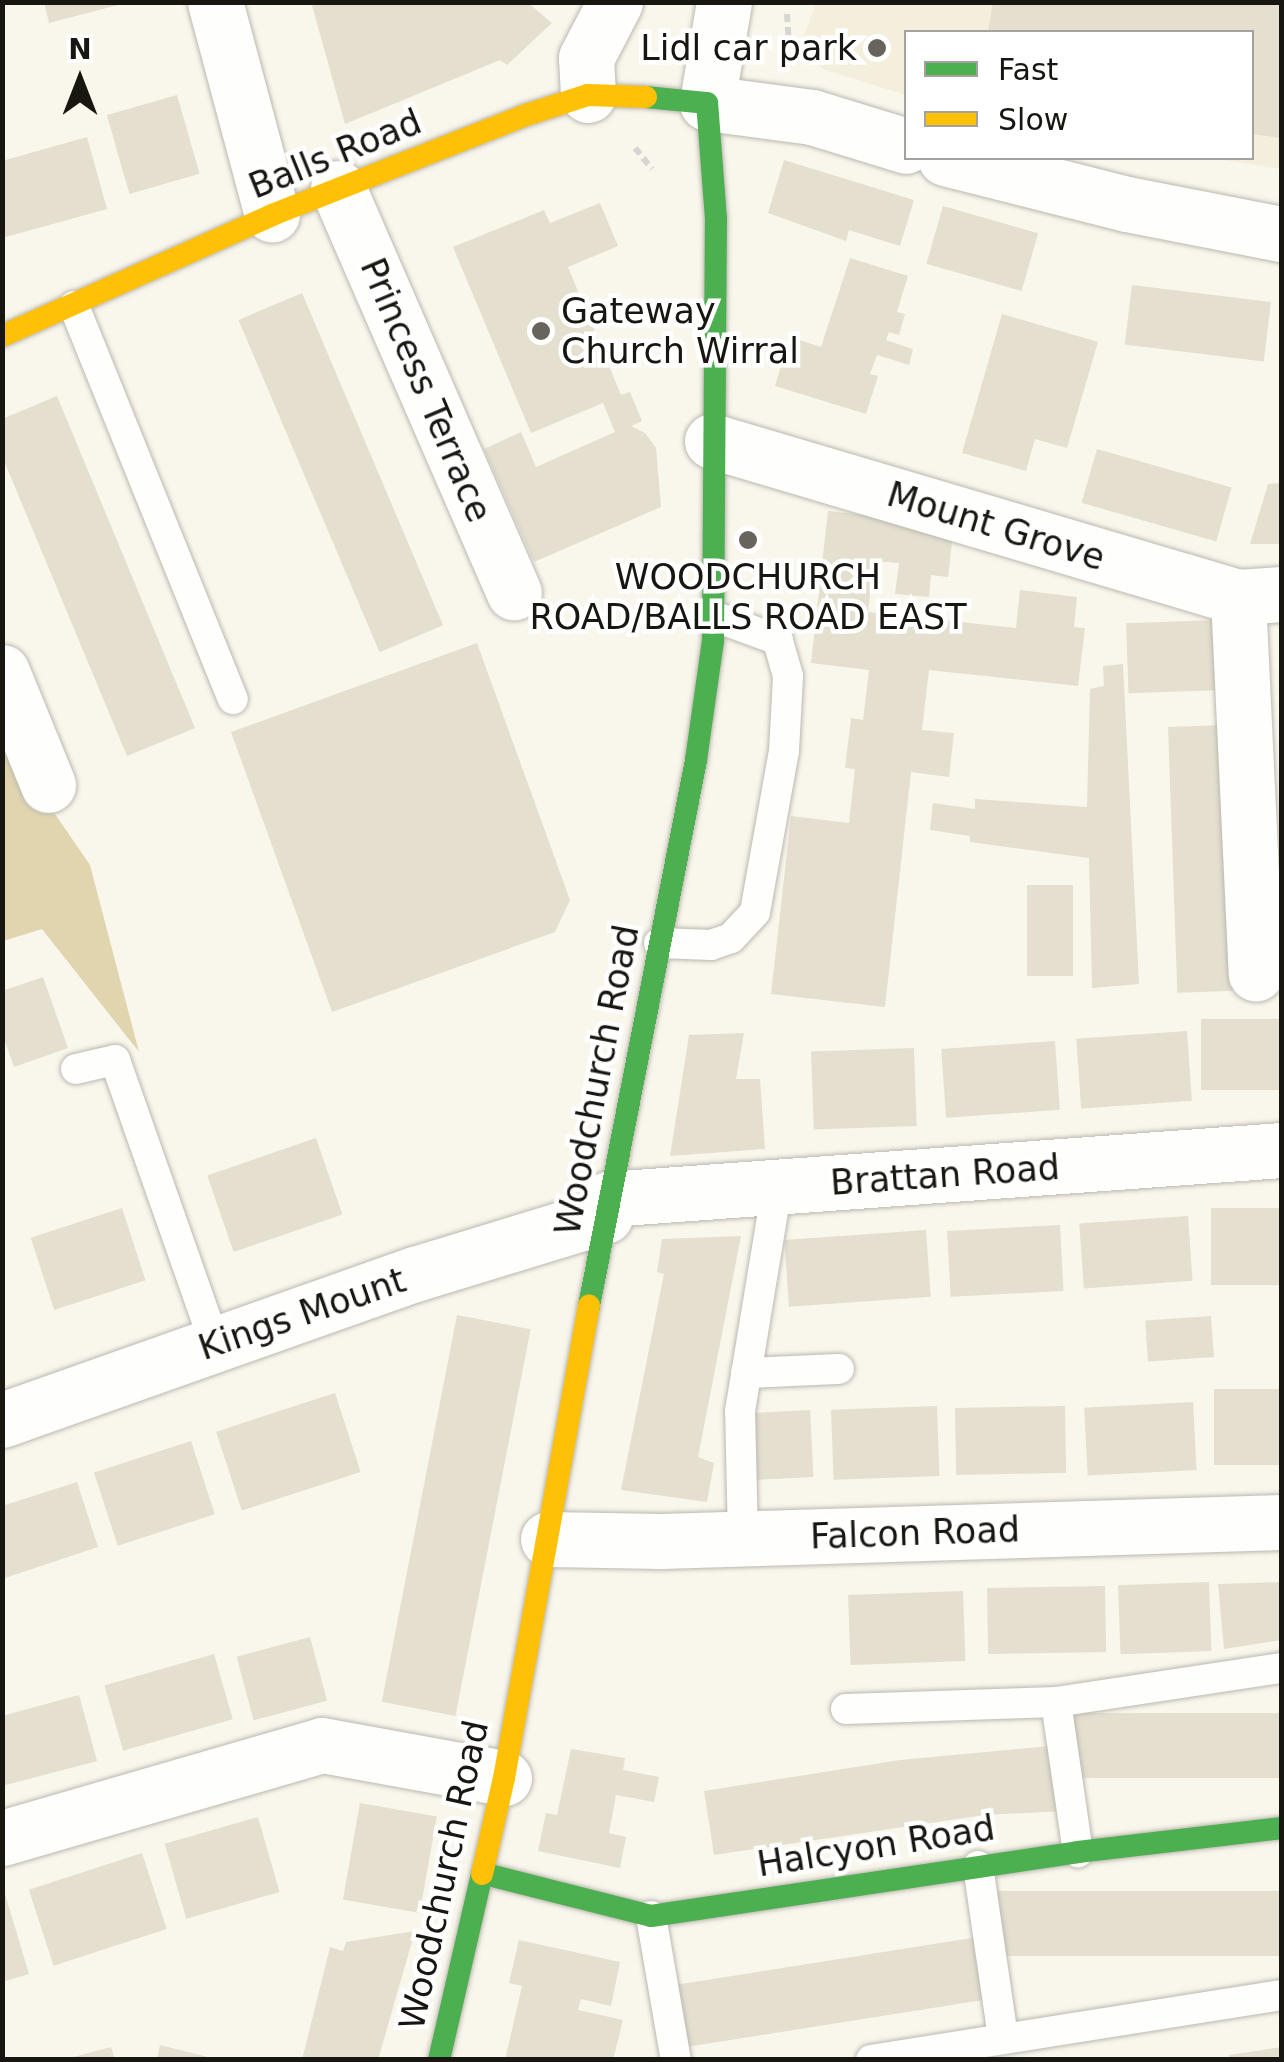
<!DOCTYPE html>
<html>
<head>
<meta charset="utf-8">
<style>
	body { margin:0 }
	#map { position:relative; width:1284px; height:2062px; overflow:hidden; background:#f9f6ec; font-family:"DejaVu Sans",sans-serif }
	div>[style] { position:absolute }
	.built>* { inset:0; background:#f4efdc }
	.forest>* { inset:0; background:#e0d5af }
	.building>* { inset:0; background:#e4dfcf; transform-origin:0 0 }
	.path>* { height:6px; margin-top:-3px; transform-origin:0; background:repeating-linear-gradient(90deg,#d7d6d2 0 8px,transparent 0 13px) }
	.roads { filter:drop-shadow(0 0 2px #bbb8b1) drop-shadow(0 0 2px #bbb8b1) }
	.lane>* { height:30px; margin:-15px; padding:0 15px; transform-origin:15px; border-radius:15px; background:#fefefc }
	.street>* { height:55px; margin:-27.5px; padding:0 27.5px; transform-origin:27.5px; border-radius:27.5px; background:#fefefc }
	.fast>* { height:22px; margin:-11px; padding:0 11px; transform-origin:11px; border-radius:11px; background:#4caf50 }
	.slow>* { height:22px; margin:-11px; padding:0 11px; transform-origin:11px; border-radius:11px; background:#ffc107 }
	.dots>* { width:28px; height:28px; translate:-50% -50%; box-sizing:border-box; border:5px solid #fff; border-radius:50% }
	span { translate:-50% -50%; white-space:nowrap; text-align:center; line-height:1.15; -webkit-text-stroke:9px #fff; paint-order:stroke }
	.poi-label { font-size:35px; color:#181610 }
	.right { translate:-100% -50%; text-align:right }
	.left { translate:0 -50%; text-align:left }
	.street-label { font-size:35px; color:#181610 }
	.frame { position:absolute; inset:0; border:5px solid #181610; pointer-events:none }
	.legend { position:absolute; left:904px; top:30px; width:350px; height:130px; box-sizing:border-box; background:#fff; border:2px solid #a3a29f; margin:0; padding:12px 18px; list-style:none; font-size:30px; color:#181610 }
	.legend li { display:flex; align-items:center; gap:20px; height:50px }
	.legend b { width:50px; border:2px solid #a3a29f }
	.north { position:absolute; left:30px; top:30px; width:100px; height:100px; -webkit-text-stroke:8px #fff; paint-order:stroke; rotate:0deg; font-size:28px; font-weight:700; line-height:40px; text-align:center; color:#181610 }
	.north::after { content:''; display:block; margin:auto; width:35px; height:45px; background:#181610; clip-path:polygon(50% 0,100% 100%,50% 72%,0 100%) }
</style>
</head>
<body>
<div id="map">
	<div class="built">
		<div style="clip-path:polygon(816px 3px,1281px 3px,1281px 169px,1211px 158px,1252px 158px,1252px 32px,906px 32px,906px 95px,822px 69px,802px 41px)"></div>
	</div>
	<div class="forest">
		<div style="clip-path:polygon(2px 737px,90px 865px,139px 1052px,42px 929px,3px 941px)"></div>
	</div>
	<div class="building">
		<div style="clip-path:polygon(44px 2px,121px 2px,122px 4px,49px 23px)"></div>
		<div style="clip-path:polygon(311px 2px,527px 2px,552px 23px,507px 65px,500px 60px,345px 124px)"></div>
		<div style="clip-path:polygon(993px 2px,1282px 2px,1282px 138px,1252px 134px,1252px 32px,988px 32px)"></div>
		<div style="left:177px;top:95px;width:82px;height:73px;rotate:74deg"></div>
		<div style="clip-path:polygon(87px 137px,107px 209px,2px 238px,2px 161px)"></div>
		<div style="clip-path:polygon(784px 160px,914px 200px,900px 246px,849px 230px,846px 241px,768px 213px)"></div>
		<div style="clip-path:polygon(600px 203px,618px 246px,568px 267px,621px 395px,630px 392px,642px 421px,631px 426px,645px 433px,656px 448px,661px 507px,534px 562px,484px 449px,521px 432px,536px 467px,615px 432px,603px 403px,531px 433px,453px 247px,544px 210px,550px 223px)"></div>
		<div style="left:943px;top:206px;width:99px;height:60px;rotate:16deg"></div>
		<div style="clip-path:polygon(850px 258px,908px 276px,897px 312px,905px 314px,899px 335px,889px 332px,886px 340px,913px 349px,909px 365px,877px 355px,870px 374px,878px 376px,866px 414px,775px 386px,790px 337px,821px 347px)"></div>
		<div style="left:1132px;top:285px;width:140px;height:60px;rotate:7deg"></div>
		<div style="left:302px;top:293px;width:361px;height:69px;rotate:67deg"></div>
		<div style="clip-path:polygon(1002px 314px,1098px 342px,1067px 448px,1035px 439px,1026px 471px,962px 453px)"></div>
		<div style="clip-path:polygon(57px 396px,195px 728px,127px 756px,2px 456px,2px 419px)"></div>
		<div style="left:1097px;top:449px;width:140px;height:56px;rotate:16deg"></div>
		<div style="clip-path:polygon(1282px 483px,1282px 544px,1250px 544px,1268px 484px)"></div>
		<div style="clip-path:polygon(828px 511px,954px 525px,948px 577px,931px 575px,929px 597px,895px 594px,899px 563px,874px 561px,868px 612px,1016px 628px,1020px 590px,1077px 597px,1074px 627px,1085px 628px,1078px 686px,929px 670px,922px 730px,954px 733px,949px 777px,911px 772px,885px 1007px,771px 994px,791px 816px,849px 823px,855px 769px,845px 768px,851px 718px,863px 720px,869px 670px,811px 663px)"></div>
		<div style="left:1220px;top:620px;width:70px;height:94px;rotate:88deg"></div>
		<div style="clip-path:polygon(477px 643px,570px 900px,555px 932px,332px 1012px,231px 732px)"></div>
		<div style="clip-path:polygon(1123px 664px,1139px 984px,1092px 988px,1089px 858px,970px 842px,970px 836px,930px 830px,933px 803px,975px 809px,975px 799px,1087px 807px,1090px 689px,1104px 686px,1103px 666px)"></div>
		<div style="left:1226px;top:725px;width:266px;height:58px;rotate:88deg"></div>
		<div style="left:1027px;top:885px;width:46px;height:91px"></div>
		<div style="clip-path:polygon(43px 977px,68px 1048px,14px 1067px,2px 1033px,2px 991px)"></div>
		<div style="left:1282px;top:1019px;width:71px;height:81px;rotate:90deg"></div>
		<div style="left:1187px;top:1031px;width:70px;height:111px;rotate:86deg"></div>
		<div style="clip-path:polygon(744px 1033px,736px 1079px,760px 1079px,765px 1149px,670px 1156px,689px 1035px)"></div>
		<div style="left:1055px;top:1041px;width:69px;height:114px;rotate:86deg"></div>
		<div style="left:914px;top:1048px;width:78px;height:103px;rotate:88deg"></div>
		<div style="left:316px;top:1138px;width:81px;height:115px;rotate:71deg"></div>
		<div style="left:122px;top:1208px;width:76px;height:96px;rotate:72deg"></div>
		<div style="left:1282px;top:1208px;width:77px;height:71px;rotate:90deg"></div>
		<div style="left:1188px;top:1216px;width:65px;height:109px;rotate:86deg"></div>
		<div style="left:1060px;top:1225px;width:66px;height:113px;rotate:87deg"></div>
		<div style="left:926px;top:1230px;width:67px;height:142px;rotate:86deg"></div>
		<div style="clip-path:polygon(741px 1236px,698px 1457px,714px 1463px,707px 1502px,621px 1490px,664px 1274px,657px 1272px,662px 1239px)"></div>
		<div style="left:457px;top:1315px;width:75px;height:394px;rotate:11deg"></div>
		<div style="left:1211px;top:1316px;width:41px;height:66px;rotate:86deg"></div>
		<div style="left:1282px;top:1389px;width:76px;height:68px;rotate:90deg"></div>
		<div style="left:335px;top:1393px;width:83px;height:125px;rotate:72deg"></div>
		<div style="left:1193px;top:1402px;width:68px;height:109px;rotate:87deg"></div>
		<div style="left:937px;top:1406px;width:70px;height:106px;rotate:88deg"></div>
		<div style="left:1065px;top:1406px;width:67px;height:110px;rotate:89deg"></div>
		<div style="left:810px;top:1410px;width:67px;height:60px;rotate:87deg"></div>
		<div style="left:191px;top:1441px;width:77px;height:102px;rotate:72deg"></div>
		<div style="clip-path:polygon(77px 1482px,98px 1547px,2px 1579px,2px 1506px)"></div>
		<div style="left:1209px;top:1582px;width:69px;height:91px;rotate:88deg"></div>
		<div style="clip-path:polygon(1282px 1582px,1282px 1640px,1224px 1649px,1218px 1584px)"></div>
		<div style="left:1105px;top:1586px;width:66px;height:118px;rotate:89deg"></div>
		<div style="left:963px;top:1591px;width:70px;height:115px;rotate:88deg"></div>
		<div style="left:310px;top:1637px;width:66px;height:76px;rotate:75deg"></div>
		<div style="left:214px;top:1654px;width:68px;height:114px;rotate:74deg"></div>
		<div style="clip-path:polygon(79px 1695px,97px 1761px,2px 1786px,2px 1716px)"></div>
		<div style="left:1282px;top:1713px;width:65px;height:213px;rotate:90deg"></div>
		<div style="clip-path:polygon(1060px 1745px,1065px 1811px,984px 1815px,714px 1855px,704px 1791px,900px 1760px)"></div>
		<div style="clip-path:polygon(571px 1749px,625px 1758px,623px 1770px,659px 1777px,654px 1802px,616px 1795px,609px 1833px,626px 1837px,620px 1868px,538px 1851px,546px 1813px,557px 1815px)"></div>
		<div style="left:360px;top:1803px;width:78px;height:98px;rotate:10deg"></div>
		<div style="left:258px;top:1817px;width:78px;height:97px;rotate:74deg"></div>
		<div style="left:142px;top:1853px;width:80px;height:119px;rotate:72deg"></div>
		<div style="clip-path:polygon(3px 1887px,29px 1974px,2px 1982px,2px 1888px)"></div>
		<div style="left:1282px;top:1891px;width:65px;height:291px;rotate:90deg"></div>
		<div style="clip-path:polygon(415px 1931px,378px 2060px,302px 2060px,330px 1947px,343px 1951px,346px 1942px)"></div>
		<div style="left:978px;top:1937px;width:63px;height:314px;rotate:81deg"></div>
		<div style="clip-path:polygon(519px 1940px,620px 1962px,611px 2006px,581px 1999px,578px 2010px,623px 2020px,613px 2060px,505px 2060px,522px 1986px,509px 1983px)"></div>
		<div style="clip-path:polygon(160px 2045px,212px 2058px,212px 2060px,157px 2060px)"></div>
		<div style="clip-path:polygon(111px 2047px,115px 2060px,70px 2060px,70px 2058px)"></div>
		<div style="clip-path:polygon(1282px 2047px,1282px 2060px,1230px 2060px,1229px 2055px)"></div>
	</div>
	<div class="path">
		<div style="left:787px;top:14px;width:47px;rotate:86.3deg"></div>
		<div style="left:635px;top:148px;width:27px;rotate:51deg"></div>
	</div>
	<div class="roads">
		<div class="lane">
			<div style="left:74px;top:306px;width:424px;rotate:68deg"></div>
			<div style="left:659px;top:943px;width:52px;rotate:2.2deg"></div>
			<div style="left:711px;top:945px;width:21px;rotate:-19deg"></div>
			<div style="left:731px;top:938px;width:35px;rotate:-47deg"></div>
			<div style="left:755px;top:912px;width:164px;rotate:-79.8deg"></div>
			<div style="left:784px;top:751px;width:75px;rotate:-86.9deg"></div>
			<div style="left:788px;top:676px;width:37px;rotate:-106deg"></div>
			<div style="left:778px;top:640px;width:69px;rotate:-159.7deg"></div>
			<div style="left:76px;top:1069px;width:40px;rotate:-13deg"></div>
			<div style="left:115px;top:1060px;width:301px;rotate:70.6deg"></div>
			<div style="left:746px;top:1373px;width:93px;rotate:-2.5deg"></div>
			<div style="left:743px;top:1539px;width:128px;rotate:-91.3deg"></div>
			<div style="left:740px;top:1411px;width:226px;rotate:-80.6deg"></div>
			<div style="left:1056px;top:1702px;width:152px;rotate:81.7deg"></div>
			<div style="left:846px;top:1709px;width:210px;rotate:-1.9deg"></div>
			<div style="left:1056px;top:1702px;width:229px;rotate:-8.6deg"></div>
			<div style="left:978px;top:1866px;width:173px;rotate:81.7deg"></div>
			<div style="left:651px;top:1916px;width:146px;rotate:80.2deg"></div>
			<div style="left:871px;top:2060px;width:416px;rotate:-9deg"></div>
		</div>
		<div class="street">
			<div style="left:215px;top:2px;width:220px;rotate:75deg"></div>
			<div style="left:724px;top:2px;width:102px;rotate:99.6deg"></div>
			<div style="left:707px;top:103px;width:106px;rotate:7.6deg"></div>
			<div style="left:812px;top:117px;width:98px;rotate:17.1deg"></div>
			<div style="left:588px;top:95px;width:37px;rotate:-93deg"></div>
			<div style="left:586px;top:58px;width:63px;rotate:-62.6deg"></div>
			<div style="left:945px;top:158px;width:188px;rotate:14.2deg"></div>
			<div style="left:1127px;top:204px;width:158px;rotate:11deg"></div>
			<div style="left:338px;top:188px;width:441px;rotate:66.5deg"></div>
			<div style="left:712px;top:441px;width:549px;rotate:16.52deg"></div>
			<div style="left:1238px;top:597px;width:44px;rotate:-3.9deg"></div>
			<div style="left:1238px;top:597px;width:377px;rotate:87.3deg"></div>
			<div style="left:2px;top:672px;width:122px;rotate:67.8deg"></div>
			<div style="left:608px;top:1199px;width:676px;rotate:-4.16deg"></div>
			<div style="left:2px;top:1420px;width:438px;rotate:-19.5deg"></div>
			<div style="left:415px;top:1274px;width:199px;rotate:-17deg"></div>
			<div style="left:548px;top:1539px;width:113px;rotate:1deg"></div>
			<div style="left:661px;top:1541px;width:621px;rotate:-1.75deg"></div>
			<div style="left:2px;top:1838px;width:333px;rotate:-16.2deg"></div>
			<div style="left:322px;top:1745px;width:185px;rotate:10.3deg"></div>
		</div>
		<div class="fast">
			<div style="left:589px;top:1306px;width:556px;rotate:-78.91deg"></div>
			<div style="left:696px;top:760px;width:120px;rotate:-81.9deg"></div>
			<div style="left:713px;top:641px;width:422px;rotate:-89.6deg"></div>
			<div style="left:716px;top:219px;width:116px;rotate:-94.4deg"></div>
			<div style="left:707px;top:103px;width:61px;rotate:-174.4deg"></div>
			<div style="left:485px;top:1874px;width:171px;rotate:14.2deg"></div>
			<div style="left:651px;top:1916px;width:432px;rotate:-8.5deg"></div>
			<div style="left:1078px;top:1852px;width:205px;rotate:-6.7deg"></div>
			<div style="left:439px;top:2060px;width:191px;rotate:-77deg"></div>
		</div>
		<div class="slow">
			<div style="left:2px;top:336px;width:296px;rotate:-24.1deg"></div>
			<div style="left:272px;top:215px;width:273px;rotate:-21.5deg"></div>
			<div style="left:526px;top:115px;width:65px;rotate:-17.9deg"></div>
			<div style="left:588px;top:95px;width:58px;rotate:2deg"></div>
			<div style="left:482px;top:1874px;width:98px;rotate:-77.1deg"></div>
			<div style="left:504px;top:1778px;width:480px;rotate:-79.8deg"></div>
		</div>
	</div>
	<div class="dots">
		<div style="left:877px;top:48px;background:#67645d"></div>
		<div style="left:541px;top:331px;background:#67645d"></div>
		<div style="left:748px;top:540px;background:#67645d"></div>
	</div>
	<div class="poi-label">
		<span class="right" style="left:857px;top:48px">Lidl car park</span>
		<span class="left" style="left:561px;top:331px">Gateway<br>Church Wirral</span>
		<span style="left:748px;top:597px">WOODCHURCH<br>ROAD/BALLS ROAD EAST</span>
	</div>
	<div class="street-label">
		<span style="left:335px;top:154px;rotate:-22deg">Balls Road</span>
		<span style="left:426px;top:390px;rotate:67deg">Princess Terrace</span>
		<span style="left:996px;top:526px;rotate:17deg">Mount Grove</span>
		<span style="left:597px;top:1080px;rotate:-79deg">Woodchurch Road</span>
		<span style="left:945px;top:1175px;rotate:-4deg">Brattan Road</span>
		<span style="left:302px;top:1314px;rotate:-19deg">Kings Mount</span>
		<span style="left:915px;top:1533px;rotate:-2deg">Falcon Road</span>
		<span style="left:876px;top:1846px;rotate:-9deg">Halcyon Road</span>
		<span style="left:444px;top:1875px;rotate:-78deg">Woodchurch Road</span>
	</div>
	<div class="frame"></div>
	<ul class="legend">
	<li><b style="height:12px;background:#4caf50"></b>Fast</li>
	<li><b style="height:12px;background:#ffc107"></b>Slow</li>
	</ul>
	<div class="north">N</div>
</div>
</body>
</html>
